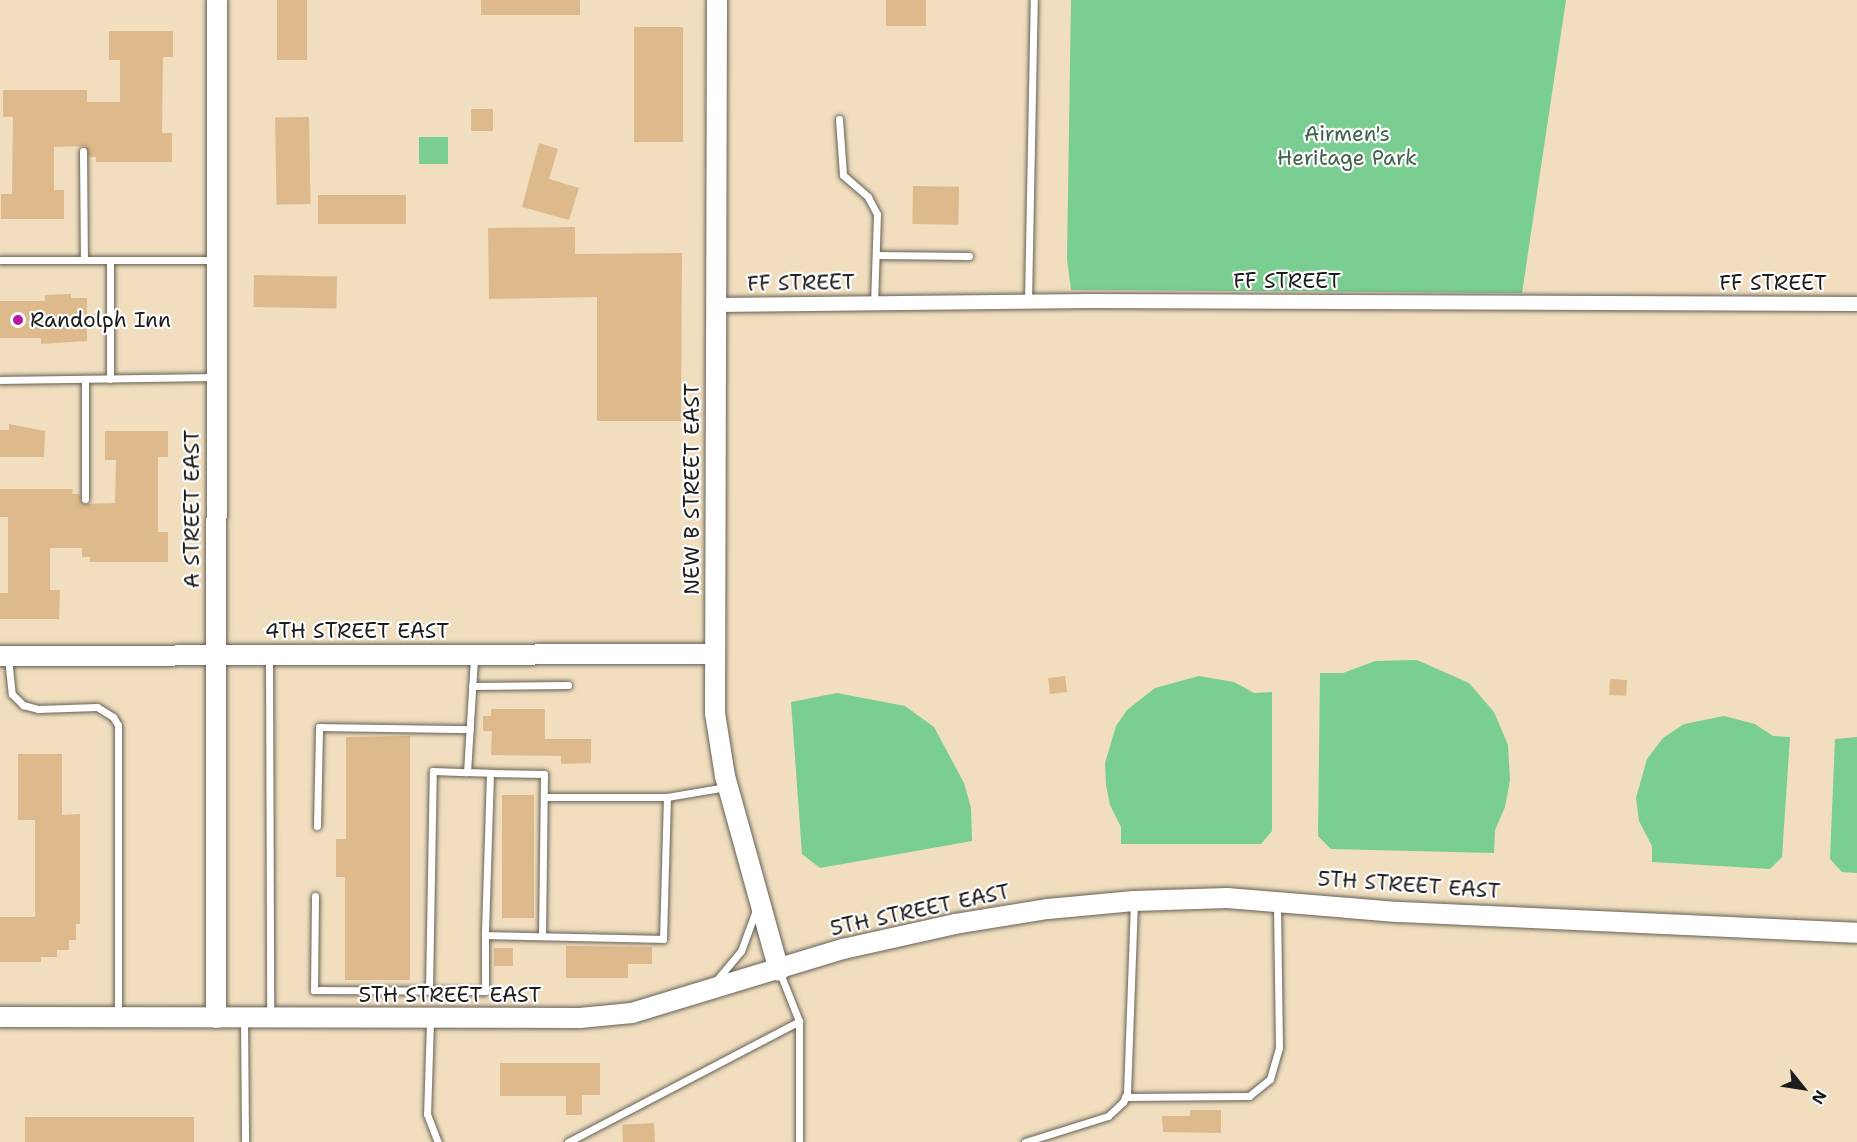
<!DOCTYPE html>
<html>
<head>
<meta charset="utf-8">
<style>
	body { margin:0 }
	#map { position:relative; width:1857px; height:1142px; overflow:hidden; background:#f0debf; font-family:"Shantell Sans",sans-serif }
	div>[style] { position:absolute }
	.green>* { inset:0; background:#7ace92; transform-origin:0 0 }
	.building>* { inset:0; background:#deb98c; transform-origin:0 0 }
	.roads { filter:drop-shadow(0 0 2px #666055) drop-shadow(0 0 2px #666055) }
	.lane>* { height:7px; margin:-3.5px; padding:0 3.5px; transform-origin:3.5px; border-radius:3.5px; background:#fff }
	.street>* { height:14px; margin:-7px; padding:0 7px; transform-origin:7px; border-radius:7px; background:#fff }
	.secondary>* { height:20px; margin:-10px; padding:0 10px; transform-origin:10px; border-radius:10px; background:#fff }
	.dots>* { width:16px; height:16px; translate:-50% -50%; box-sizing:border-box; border:3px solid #fff; border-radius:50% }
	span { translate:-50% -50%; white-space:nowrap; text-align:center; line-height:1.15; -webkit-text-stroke:4.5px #fff; paint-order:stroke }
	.park-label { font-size:21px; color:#42634b }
	.street-label { font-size:21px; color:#1c1c1c }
	.poi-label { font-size:21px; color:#1c1c1c }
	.left { translate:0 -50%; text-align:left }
	.north { position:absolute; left:1773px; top:1058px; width:60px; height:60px; -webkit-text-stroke:4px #fff; paint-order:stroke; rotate:120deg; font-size:16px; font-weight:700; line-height:24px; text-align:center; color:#1c1c1c }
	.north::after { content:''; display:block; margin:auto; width:21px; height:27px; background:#1c1c1c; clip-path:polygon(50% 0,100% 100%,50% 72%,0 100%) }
</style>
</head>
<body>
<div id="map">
	<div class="green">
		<div style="clip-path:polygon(1071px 0,1566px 0,1522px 293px,1071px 290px,1067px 259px)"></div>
		<div style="left:448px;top:137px;width:27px;height:29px;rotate:90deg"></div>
		<div style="clip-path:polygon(1417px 660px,1469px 683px,1494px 712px,1508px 745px,1510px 780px,1505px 807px,1495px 830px,1494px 853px,1331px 849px,1318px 836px,1320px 673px,1343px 673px,1375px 661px)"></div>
		<div style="clip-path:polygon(1199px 676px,1234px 682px,1254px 693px,1272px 692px,1272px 831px,1261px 844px,1121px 844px,1121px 827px,1110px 805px,1106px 785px,1105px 763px,1116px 726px,1127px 710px,1155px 688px)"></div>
		<div style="clip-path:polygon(837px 693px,905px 706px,934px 727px,964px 783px,971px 808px,972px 841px,820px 868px,802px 854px,791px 702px)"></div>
		<div style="clip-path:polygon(1724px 716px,1755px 724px,1773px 736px,1790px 737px,1782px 857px,1770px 869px,1652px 862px,1652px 846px,1639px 821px,1636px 798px,1647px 759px,1663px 738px,1684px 724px)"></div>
		<div style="clip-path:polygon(1857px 737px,1857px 873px,1842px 872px,1830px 859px,1835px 739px)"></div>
	</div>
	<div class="building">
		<div style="left:277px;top:0;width:30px;height:60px"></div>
		<div style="left:481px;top:0;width:99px;height:15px"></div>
		<div style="left:886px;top:0;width:40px;height:26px"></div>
		<div style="left:683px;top:27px;width:115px;height:49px;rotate:90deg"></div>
		<div style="clip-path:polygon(109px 31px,173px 31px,173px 57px,163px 57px,162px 133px,172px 133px,172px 162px,96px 162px,96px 157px,89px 157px,85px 146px,54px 147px,54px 190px,64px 190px,64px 219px,1px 219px,1px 194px,12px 194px,13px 117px,3px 117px,3px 90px,87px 90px,87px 102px,120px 102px,120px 60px,109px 60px)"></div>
		<div style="left:471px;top:109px;width:22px;height:22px"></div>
		<div style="left:309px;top:117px;width:87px;height:34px;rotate:89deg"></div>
		<div style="clip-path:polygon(539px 143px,558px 149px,549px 179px,579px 188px,569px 220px,522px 207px)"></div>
		<div style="left:913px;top:186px;width:46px;height:38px;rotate:1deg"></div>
		<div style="left:406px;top:195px;width:29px;height:88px;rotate:90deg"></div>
		<div style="clip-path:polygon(575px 227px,575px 254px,682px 253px,681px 421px,597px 421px,597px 297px,489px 299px,488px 228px)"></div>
		<div style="left:254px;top:275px;width:83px;height:32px;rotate:1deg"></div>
		<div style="clip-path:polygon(71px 294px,71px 298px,87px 298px,87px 341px,41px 344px,41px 338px,0 338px,0 301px,45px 301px,45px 295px)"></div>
		<div style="clip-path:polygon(9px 424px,45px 431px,44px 457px,0 457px,0 430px,9px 430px)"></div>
		<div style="clip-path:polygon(105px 431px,168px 431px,168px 457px,158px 457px,158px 532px,168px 532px,168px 562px,90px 562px,90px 557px,82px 557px,82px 548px,50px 548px,50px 590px,60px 590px,59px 619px,0 619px,0 593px,8px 593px,8px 517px,0 517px,0 489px,73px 489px,72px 494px,79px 494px,83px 504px,115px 503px,116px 460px,105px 460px)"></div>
		<div style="left:1065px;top:676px;width:16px;height:17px;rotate:83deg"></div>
		<div style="left:1610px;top:679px;width:17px;height:16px;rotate:3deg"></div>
		<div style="clip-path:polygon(491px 709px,545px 709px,545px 739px,591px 739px,591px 763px,561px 764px,561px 756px,491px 755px,492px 731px,483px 731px,483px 716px,491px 716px)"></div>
		<div style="clip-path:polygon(410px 736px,410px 980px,345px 980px,345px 877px,336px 877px,336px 839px,346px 839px,346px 737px)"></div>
		<div style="clip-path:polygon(18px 754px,62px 754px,62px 815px,80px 814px,80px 924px,76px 924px,76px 940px,69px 940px,69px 950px,57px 950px,57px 957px,41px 957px,41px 962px,0 962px,0 917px,35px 917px,35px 820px,18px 820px)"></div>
		<div style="left:502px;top:795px;width:32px;height:123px"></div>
		<div style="clip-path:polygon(566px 946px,652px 947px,652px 964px,628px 964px,628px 978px,566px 978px)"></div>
		<div style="left:494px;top:948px;width:19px;height:18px"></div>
		<div style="clip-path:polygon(500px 1063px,600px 1063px,600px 1095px,582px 1095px,582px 1115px,566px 1115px,566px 1096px,500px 1096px)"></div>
		<div style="clip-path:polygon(1190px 1110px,1221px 1110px,1221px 1133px,1163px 1132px,1162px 1116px,1190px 1116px)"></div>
		<div style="left:25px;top:1117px;width:169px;height:25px"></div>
		<div style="left:654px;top:1123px;width:19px;height:32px;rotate:87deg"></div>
	</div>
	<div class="roads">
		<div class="lane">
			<div style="left:839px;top:119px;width:56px;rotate:85.9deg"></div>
			<div style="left:843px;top:175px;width:33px;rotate:41deg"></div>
			<div style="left:868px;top:197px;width:19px;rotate:62deg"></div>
			<div style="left:877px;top:214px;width:89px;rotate:91.9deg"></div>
			<div style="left:83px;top:151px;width:109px;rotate:89.5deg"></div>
			<div style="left:877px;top:255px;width:92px;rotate:0.6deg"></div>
			<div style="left:0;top:260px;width:214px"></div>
			<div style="left:1028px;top:301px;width:301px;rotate:-88.9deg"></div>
			<div style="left:110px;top:379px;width:119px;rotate:-90deg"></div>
			<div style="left:0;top:380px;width:213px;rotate:-0.8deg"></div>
			<div style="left:85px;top:499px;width:120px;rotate:-90deg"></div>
			<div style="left:8px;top:658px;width:36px;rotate:84deg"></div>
			<div style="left:12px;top:694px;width:16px;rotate:45deg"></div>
			<div style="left:23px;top:705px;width:16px;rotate:15deg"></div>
			<div style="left:38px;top:709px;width:59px;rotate:-1.9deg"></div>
			<div style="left:97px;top:707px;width:19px;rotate:32deg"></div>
			<div style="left:113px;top:717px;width:9px;rotate:58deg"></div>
			<div style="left:118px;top:725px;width:290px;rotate:90deg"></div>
			<div style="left:269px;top:658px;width:358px;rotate:89.8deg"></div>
			<div style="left:474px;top:658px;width:114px;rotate:93.5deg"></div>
			<div style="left:467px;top:772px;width:23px;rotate:2deg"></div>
			<div style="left:490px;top:773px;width:162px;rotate:91.8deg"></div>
			<div style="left:485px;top:935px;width:178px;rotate:1.3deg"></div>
			<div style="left:663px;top:939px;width:142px;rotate:-88.4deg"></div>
			<div style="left:667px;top:797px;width:123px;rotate:180deg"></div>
			<div style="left:472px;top:686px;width:96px;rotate:-0.6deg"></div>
			<div style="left:490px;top:773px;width:54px;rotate:1.1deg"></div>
			<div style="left:544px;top:774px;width:162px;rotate:90.7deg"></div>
			<div style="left:667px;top:797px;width:60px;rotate:-9.6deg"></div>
			<div style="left:317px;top:826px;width:99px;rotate:-88.8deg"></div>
			<div style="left:319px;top:727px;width:151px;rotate:0.8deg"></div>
			<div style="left:315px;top:896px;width:94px;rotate:90.6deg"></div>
			<div style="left:314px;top:990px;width:171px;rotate:0.3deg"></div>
			<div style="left:485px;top:991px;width:56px;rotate:-90deg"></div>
			<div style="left:780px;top:973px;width:52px;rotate:68.4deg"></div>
			<div style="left:799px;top:1021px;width:121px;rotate:90deg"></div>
			<div style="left:715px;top:982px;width:40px;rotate:-50deg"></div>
			<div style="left:741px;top:951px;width:44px;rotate:-69.9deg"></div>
			<div style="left:429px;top:990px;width:219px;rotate:-89deg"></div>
			<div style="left:433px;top:771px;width:34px;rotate:2deg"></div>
			<div style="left:244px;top:1020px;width:122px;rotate:89.5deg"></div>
			<div style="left:430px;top:1021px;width:93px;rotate:91.8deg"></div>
			<div style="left:427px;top:1114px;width:30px;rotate:69deg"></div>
			<div style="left:1125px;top:1097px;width:124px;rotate:-0.5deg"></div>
			<div style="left:1249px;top:1096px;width:27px;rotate:-39deg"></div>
			<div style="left:1270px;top:1079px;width:32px;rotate:-74deg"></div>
			<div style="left:1279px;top:1048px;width:144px;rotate:-90.8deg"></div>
			<div style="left:568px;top:1142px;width:261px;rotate:-27.6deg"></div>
			<div style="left:1025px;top:1142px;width:87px;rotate:-17.4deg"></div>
			<div style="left:1108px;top:1116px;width:21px;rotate:-43deg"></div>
			<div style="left:1123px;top:1102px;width:10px;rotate:-66deg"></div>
			<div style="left:1127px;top:1093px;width:189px;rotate:-87.9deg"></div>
		</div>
		<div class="street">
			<div style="left:717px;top:305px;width:373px;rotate:-0.6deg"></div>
			<div style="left:1090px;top:301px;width:767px;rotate:0.22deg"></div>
		</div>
		<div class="secondary">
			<div style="left:717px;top:0;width:713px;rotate:90.16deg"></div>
			<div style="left:715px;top:713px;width:64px;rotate:81deg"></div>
			<div style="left:725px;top:776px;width:202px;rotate:74.5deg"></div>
			<div style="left:0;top:656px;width:715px;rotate:-0.16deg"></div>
			<div style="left:0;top:1017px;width:580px;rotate:0.1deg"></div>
			<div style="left:580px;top:1018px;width:52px;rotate:-5.5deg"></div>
			<div style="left:632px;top:1013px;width:220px;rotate:-16.9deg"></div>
			<div style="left:843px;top:949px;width:115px;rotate:-12.6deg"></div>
			<div style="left:955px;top:924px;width:94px;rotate:-9.2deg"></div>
			<div style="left:1048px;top:909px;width:86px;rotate:-5.3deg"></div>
			<div style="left:1134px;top:901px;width:93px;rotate:-1.8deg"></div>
			<div style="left:1227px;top:898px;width:173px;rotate:4.7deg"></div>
			<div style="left:1399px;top:912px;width:458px;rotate:2.6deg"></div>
			<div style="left:216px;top:1018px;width:1018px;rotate:-89.94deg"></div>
		</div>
	</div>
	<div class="dots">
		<div style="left:18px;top:320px;background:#b5179e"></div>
	</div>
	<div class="park-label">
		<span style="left:1347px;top:146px">Airmen's<br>Heritage Park</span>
	</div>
	<div class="street-label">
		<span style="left:1287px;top:281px">FF STREET</span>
		<span style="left:801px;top:283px;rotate:-1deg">FF STREET</span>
		<span style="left:1773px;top:283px">FF STREET</span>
		<span style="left:692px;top:489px;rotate:-90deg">NEW B STREET EAST</span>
		<span style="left:192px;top:509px;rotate:-90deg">A STREET EAST</span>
		<span style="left:357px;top:631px">4TH STREET EAST</span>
		<span style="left:1409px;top:885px;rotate:4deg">5TH STREET EAST</span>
		<span style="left:920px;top:910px;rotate:-12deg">5TH STREET EAST</span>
		<span style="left:450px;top:995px">5TH STREET EAST</span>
	</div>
	<div class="poi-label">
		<span class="left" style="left:30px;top:320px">Randolph Inn</span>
	</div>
	<div class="north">N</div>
</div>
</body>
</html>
